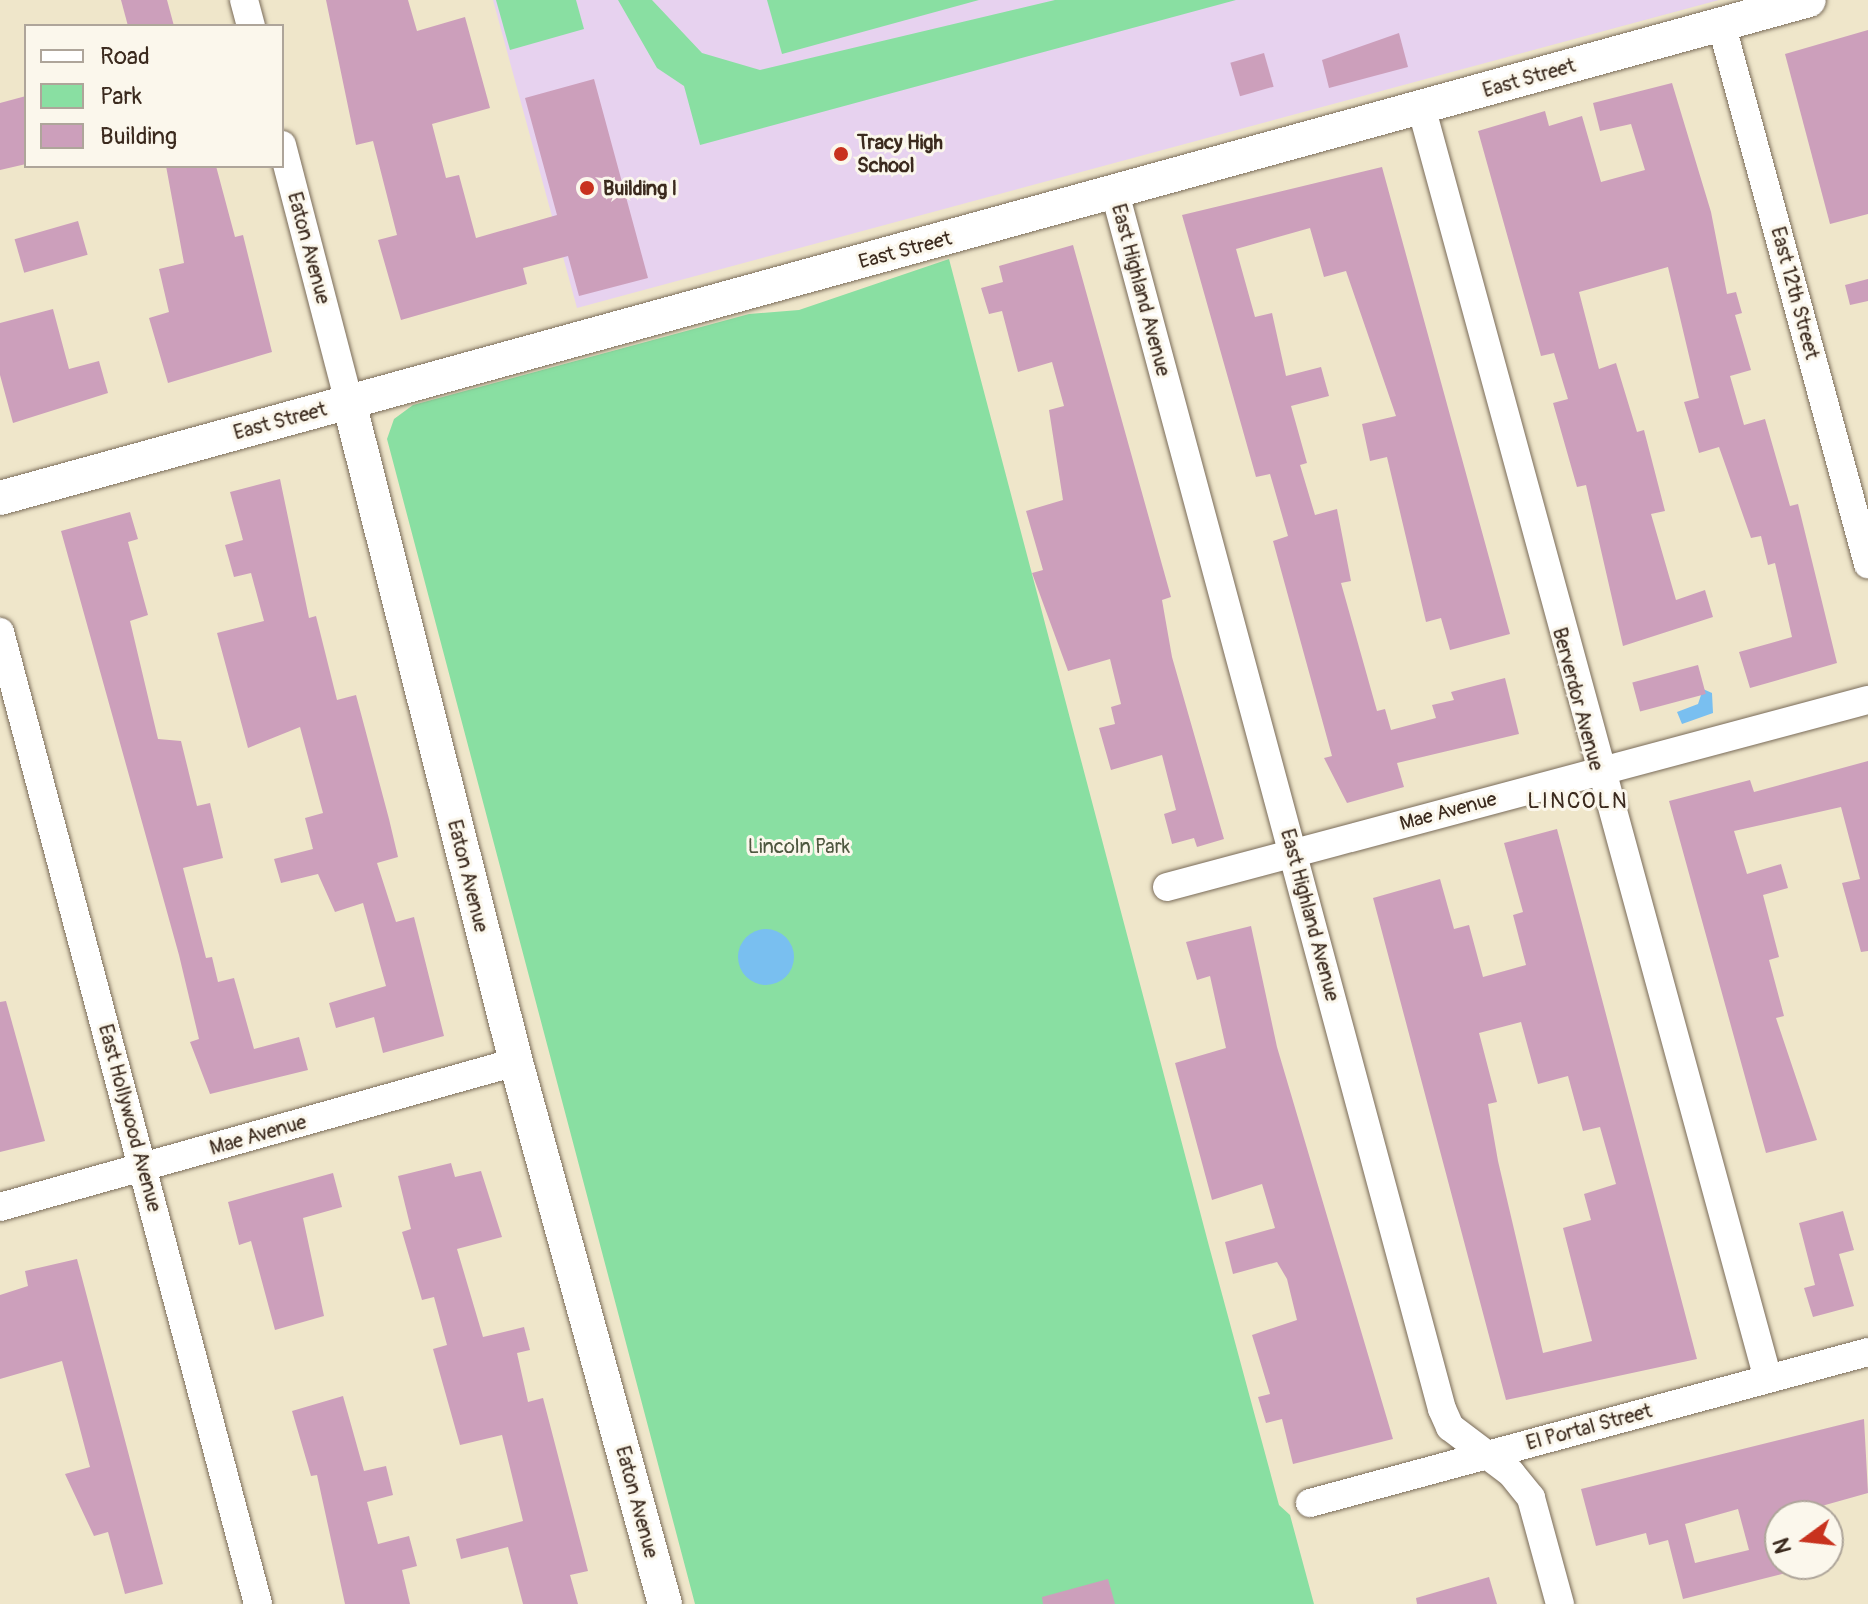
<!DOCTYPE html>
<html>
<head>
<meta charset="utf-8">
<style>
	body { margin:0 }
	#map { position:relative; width:1868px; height:1604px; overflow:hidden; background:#efe6ca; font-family:Pangolin,sans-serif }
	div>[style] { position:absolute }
	.built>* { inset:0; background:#e7d2ef }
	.green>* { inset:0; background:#89dfa2 }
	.water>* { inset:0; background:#79bff0 }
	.round { border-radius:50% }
	.building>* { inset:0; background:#cc9fbb; transform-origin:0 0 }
	.roads { filter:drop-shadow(0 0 2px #7a6c5a) drop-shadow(0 0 2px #7a6c5a) }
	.minor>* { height:28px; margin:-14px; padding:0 14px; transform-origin:14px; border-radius:14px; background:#fff }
	.tertiary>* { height:34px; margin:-17px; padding:0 17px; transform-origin:17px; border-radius:17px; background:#fff }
	.dots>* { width:22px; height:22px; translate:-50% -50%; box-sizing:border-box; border:4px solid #fbf7ec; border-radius:50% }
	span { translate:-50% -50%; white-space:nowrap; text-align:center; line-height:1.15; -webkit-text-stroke:6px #fbf7ec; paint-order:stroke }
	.street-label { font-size:20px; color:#3b2a1e }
	.poi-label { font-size:20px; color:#3b2a1e; font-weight:700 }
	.left { translate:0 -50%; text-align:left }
	.park-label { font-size:20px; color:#4e573f }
	.neighbourhood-label { font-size:22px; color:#3b2a1e; letter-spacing:2px }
	.legend { position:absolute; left:24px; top:24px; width:260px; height:144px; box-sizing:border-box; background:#fbf7ec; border:2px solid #aea59a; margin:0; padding:10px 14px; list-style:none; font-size:24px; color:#3b2a1e }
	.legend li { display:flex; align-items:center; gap:16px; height:40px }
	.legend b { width:40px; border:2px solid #aea59a }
	.north { position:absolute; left:1764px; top:1500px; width:80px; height:80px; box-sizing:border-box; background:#fbf7ec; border:2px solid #aea59a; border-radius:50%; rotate:255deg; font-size:22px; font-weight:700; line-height:32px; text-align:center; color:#3b2a1e }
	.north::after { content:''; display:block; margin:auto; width:28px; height:36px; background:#c8321e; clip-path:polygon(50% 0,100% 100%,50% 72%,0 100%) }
</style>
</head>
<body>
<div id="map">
	<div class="built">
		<div style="clip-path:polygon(493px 0,1719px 0,577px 308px)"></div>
	</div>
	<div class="green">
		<div style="clip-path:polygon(496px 0,576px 0,584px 29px,510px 50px)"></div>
		<div style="clip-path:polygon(618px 0,652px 0,702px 53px,760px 70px,1055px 0,1236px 0,700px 145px,684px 86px,657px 68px)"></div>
		<div style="clip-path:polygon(767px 0,979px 0,782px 54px)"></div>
		<div style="clip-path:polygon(949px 259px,1209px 1246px,1279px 1505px,1290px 1515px,1314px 1604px,695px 1604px,387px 439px,394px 419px,413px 405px,749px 314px,799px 310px)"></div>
	</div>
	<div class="water">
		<div style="clip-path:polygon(1703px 689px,1712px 693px,1713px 713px,1682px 724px,1677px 712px,1698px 704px)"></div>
		<div class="round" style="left:738px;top:929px;width:56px;height:56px"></div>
	</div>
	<div class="building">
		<div style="clip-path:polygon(121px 0,167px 0,174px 26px,128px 26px)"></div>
		<div style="clip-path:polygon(326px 0,408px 0,417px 31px,465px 17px,490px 108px,432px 124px,446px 178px,459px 175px,476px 238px,557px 215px,525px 98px,594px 79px,648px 278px,579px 296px,568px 256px,523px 268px,527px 284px,401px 320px,378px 240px,397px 235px,373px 141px,356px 145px)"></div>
		<div style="clip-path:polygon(1868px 30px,1868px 214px,1830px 224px,1785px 54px)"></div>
		<div style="clip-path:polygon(1399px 33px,1408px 67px,1329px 88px,1322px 60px)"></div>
		<div style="left:1264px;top:53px;width:35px;height:35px;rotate:74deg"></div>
		<div style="clip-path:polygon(1672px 83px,1711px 212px,1727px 294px,1736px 292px,1742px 313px,1735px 315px,1751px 370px,1730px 376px,1744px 425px,1765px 419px,1790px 506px,1798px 504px,1837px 663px,1750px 688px,1739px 652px,1792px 637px,1775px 563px,1768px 565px,1761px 536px,1751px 538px,1719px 447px,1699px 453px,1684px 402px,1699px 398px,1668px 267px,1579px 292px,1599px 369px,1616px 363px,1637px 432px,1644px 430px,1665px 511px,1651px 514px,1676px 600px,1705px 590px,1713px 617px,1623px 646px,1586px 485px,1577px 487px,1553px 403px,1568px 399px,1554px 353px,1541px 356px,1478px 131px,1545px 111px,1549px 126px,1582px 116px,1601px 182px,1645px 170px,1631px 124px,1600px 131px,1593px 103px)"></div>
		<div style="clip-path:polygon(26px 96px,26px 164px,0 170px,0 103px)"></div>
		<div style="clip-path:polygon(166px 166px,216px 166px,235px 237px,243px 235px,272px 352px,168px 383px,149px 318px,169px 312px,159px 269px,184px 263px)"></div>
		<div style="clip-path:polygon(1382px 167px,1510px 634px,1450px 650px,1441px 618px,1426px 622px,1387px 457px,1370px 461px,1362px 424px,1396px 416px,1346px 271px,1324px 277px,1310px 228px,1236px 249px,1255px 317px,1272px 313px,1286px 376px,1321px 367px,1329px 396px,1291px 406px,1307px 463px,1300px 465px,1315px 515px,1337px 509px,1351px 581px,1341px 583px,1377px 711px,1385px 709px,1391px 730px,1436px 718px,1432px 705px,1454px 700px,1451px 692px,1505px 678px,1519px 734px,1397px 763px,1404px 787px,1347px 803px,1324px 758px,1332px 756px,1273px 541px,1288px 536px,1270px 474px,1256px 477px,1182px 215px)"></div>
		<div style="left:78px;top:221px;width:35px;height:66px;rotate:74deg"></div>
		<div style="clip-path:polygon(1073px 245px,1171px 597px,1162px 600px,1172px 657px,1224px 839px,1197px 847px,1194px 838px,1172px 844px,1164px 814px,1176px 810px,1162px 755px,1111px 770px,1099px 728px,1115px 724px,1111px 707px,1121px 704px,1110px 659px,1068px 671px,1032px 573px,1043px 570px,1026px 511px,1063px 500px,1049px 410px,1064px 406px,1052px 362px,1018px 372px,1002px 311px,989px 314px,981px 288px,1003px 282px,999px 266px)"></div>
		<div style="clip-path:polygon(1868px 279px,1868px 301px,1850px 305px,1845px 285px)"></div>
		<div style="clip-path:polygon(53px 309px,69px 369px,99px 361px,108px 393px,13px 423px,0 375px,0 323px)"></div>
		<div style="clip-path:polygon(280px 479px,309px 618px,316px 616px,337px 700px,356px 695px,389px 819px,398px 857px,377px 863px,396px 922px,414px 917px,444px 1036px,383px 1053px,374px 1017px,336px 1028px,329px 1003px,386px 986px,363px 903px,335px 912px,318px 874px,281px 883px,274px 859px,313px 849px,305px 818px,323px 813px,300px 727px,248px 748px,217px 633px,264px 621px,251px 573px,234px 577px,225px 545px,243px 540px,230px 492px)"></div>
		<div style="clip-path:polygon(130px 512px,138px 539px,128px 542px,148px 615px,130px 621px,158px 739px,181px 741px,197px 806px,210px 803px,223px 858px,183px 868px,206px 958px,212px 957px,218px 982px,234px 978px,254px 1049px,299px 1037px,308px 1070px,210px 1094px,190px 1042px,199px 1039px,179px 955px,61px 531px)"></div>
		<div style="left:1698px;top:665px;width:30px;height:68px;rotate:75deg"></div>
		<div style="clip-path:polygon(1868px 761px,1868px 951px,1861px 952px,1842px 883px,1860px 879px,1841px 807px,1734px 831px,1747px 874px,1781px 864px,1788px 888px,1763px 895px,1779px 957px,1769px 960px,1784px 1016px,1776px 1018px,1817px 1140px,1766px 1153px,1669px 801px,1750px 780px,1754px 792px)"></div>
		<div style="clip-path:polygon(evenodd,1557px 829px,1697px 1359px,1506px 1400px,1373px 898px,1440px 879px,1454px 929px,1469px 925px,1483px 977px,1526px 965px,1513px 915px,1523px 912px,1504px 843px,1557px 829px,1521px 1022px,1538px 1084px,1568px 1076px,1583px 1131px,1600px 1127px,1616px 1184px,1584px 1194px,1591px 1220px,1563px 1228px,1592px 1341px,1543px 1353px,1498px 1161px,1488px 1104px,1497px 1102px,1479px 1033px,1521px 1022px)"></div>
		<div style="clip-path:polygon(1251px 926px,1277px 1047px,1393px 1439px,1293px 1464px,1282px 1419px,1266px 1423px,1258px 1397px,1270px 1394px,1252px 1335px,1297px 1320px,1287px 1279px,1277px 1262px,1233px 1274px,1225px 1242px,1275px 1228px,1262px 1184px,1212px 1200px,1175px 1063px,1226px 1048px,1210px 976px,1197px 980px,1186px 942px)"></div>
		<div style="clip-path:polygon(6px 1001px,45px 1141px,0 1152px,0 1002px)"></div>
		<div style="clip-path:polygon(451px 1163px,455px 1177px,481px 1171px,502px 1237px,457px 1249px,483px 1337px,524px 1327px,530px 1350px,517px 1353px,528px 1402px,543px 1398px,588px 1571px,570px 1575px,578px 1604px,523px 1604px,508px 1547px,461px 1559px,456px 1539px,523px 1521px,502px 1435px,460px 1445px,433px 1349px,447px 1345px,434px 1297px,422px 1300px,402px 1232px,411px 1229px,398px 1176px)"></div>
		<div style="clip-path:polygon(333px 1173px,342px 1207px,303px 1218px,324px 1316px,275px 1330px,251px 1241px,239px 1245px,228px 1202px)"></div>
		<div style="clip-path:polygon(1843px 1211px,1854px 1250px,1839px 1254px,1854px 1306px,1813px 1317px,1804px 1288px,1815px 1285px,1799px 1223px)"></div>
		<div style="clip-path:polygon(77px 1259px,163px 1584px,125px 1594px,108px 1532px,94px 1536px,65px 1474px,90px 1467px,62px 1361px,0 1379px,0 1295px,28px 1286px,25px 1271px)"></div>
		<div style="clip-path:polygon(343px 1396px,364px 1471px,386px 1466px,393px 1495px,367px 1502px,378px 1544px,409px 1536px,417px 1566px,402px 1570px,410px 1604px,345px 1604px,317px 1475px,311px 1476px,292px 1411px)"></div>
		<div style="clip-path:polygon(evenodd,1864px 1419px,1868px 1493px,1772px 1520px,1786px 1573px,1683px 1599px,1668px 1540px,1649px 1545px,1646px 1533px,1596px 1546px,1581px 1489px,1864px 1419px,1738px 1509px,1749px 1550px,1695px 1563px,1685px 1524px,1738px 1509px)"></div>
		<div style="clip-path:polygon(1489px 1577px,1497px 1604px,1417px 1604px,1416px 1598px)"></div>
		<div style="clip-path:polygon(1108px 1579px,1115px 1604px,1043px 1604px,1042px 1597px)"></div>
	</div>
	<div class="roads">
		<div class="minor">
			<div style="left:244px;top:0;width:27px;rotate:75deg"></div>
			<div style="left:1721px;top:23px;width:561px;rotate:74.8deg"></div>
			<div style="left:1422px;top:110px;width:1315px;rotate:74.75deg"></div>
			<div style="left:282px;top:145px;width:266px;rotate:75.4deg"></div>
			<div style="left:1115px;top:193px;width:1259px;rotate:74.95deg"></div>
			<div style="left:1442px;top:1409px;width:20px;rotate:66deg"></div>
			<div style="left:1450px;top:1427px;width:76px;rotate:37deg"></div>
			<div style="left:1511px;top:1473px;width:32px;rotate:51deg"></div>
			<div style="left:1531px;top:1498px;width:110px;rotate:74.7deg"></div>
			<div style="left:0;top:632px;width:1006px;rotate:75.13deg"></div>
			<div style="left:1167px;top:887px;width:726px;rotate:-14.94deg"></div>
			<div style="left:0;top:1207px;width:536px;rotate:-15.7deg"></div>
			<div style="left:1310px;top:1503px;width:578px;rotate:-15.14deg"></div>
		</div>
		<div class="tertiary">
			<div style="left:349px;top:402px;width:681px;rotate:75.8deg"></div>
			<div style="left:516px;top:1062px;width:562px;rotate:74.63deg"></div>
			<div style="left:0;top:498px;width:1876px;rotate:-15.39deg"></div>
		</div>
	</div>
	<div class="dots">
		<div style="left:841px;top:154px;background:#c8321e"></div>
		<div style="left:587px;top:188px;background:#c8321e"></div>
	</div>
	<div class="street-label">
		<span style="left:1529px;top:78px;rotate:-16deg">East Street</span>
		<span style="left:309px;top:248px;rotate:75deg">Eaton Avenue</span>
		<span style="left:905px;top:250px;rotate:-15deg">East Street</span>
		<span style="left:1141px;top:290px;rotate:75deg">East Highland Avenue</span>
		<span style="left:1795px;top:293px;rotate:75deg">East 12th Street</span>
		<span style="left:280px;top:421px;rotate:-15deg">East Street</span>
		<span style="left:1578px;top:699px;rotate:75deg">Berverdor Avenue</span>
		<span style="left:1448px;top:811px;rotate:-15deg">Mae Avenue</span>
		<span style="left:468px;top:876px;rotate:76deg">Eaton Avenue</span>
		<span style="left:1310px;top:915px;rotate:75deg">East Highland Avenue</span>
		<span style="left:130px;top:1118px;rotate:75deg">East Hollywood Avenue</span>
		<span style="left:258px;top:1135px;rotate:-16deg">Mae Avenue</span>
		<span style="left:1589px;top:1427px;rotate:-15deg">El Portal Street</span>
		<span style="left:637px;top:1502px;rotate:75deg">Eaton Avenue</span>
	</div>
	<div class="poi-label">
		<span class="left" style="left:857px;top:154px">Tracy High<br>School</span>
		<span class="left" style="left:603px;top:188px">Building I</span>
	</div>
	<div class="park-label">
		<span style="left:799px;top:846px">Lincoln Park</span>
	</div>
	<div class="neighbourhood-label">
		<span style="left:1578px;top:802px">LINCOLN</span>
	</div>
	<ul class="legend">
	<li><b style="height:10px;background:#fff"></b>Road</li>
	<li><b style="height:22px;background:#89dfa2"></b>Park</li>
	<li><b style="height:22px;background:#cc9fbb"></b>Building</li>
	</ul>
	<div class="north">N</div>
</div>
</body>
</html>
